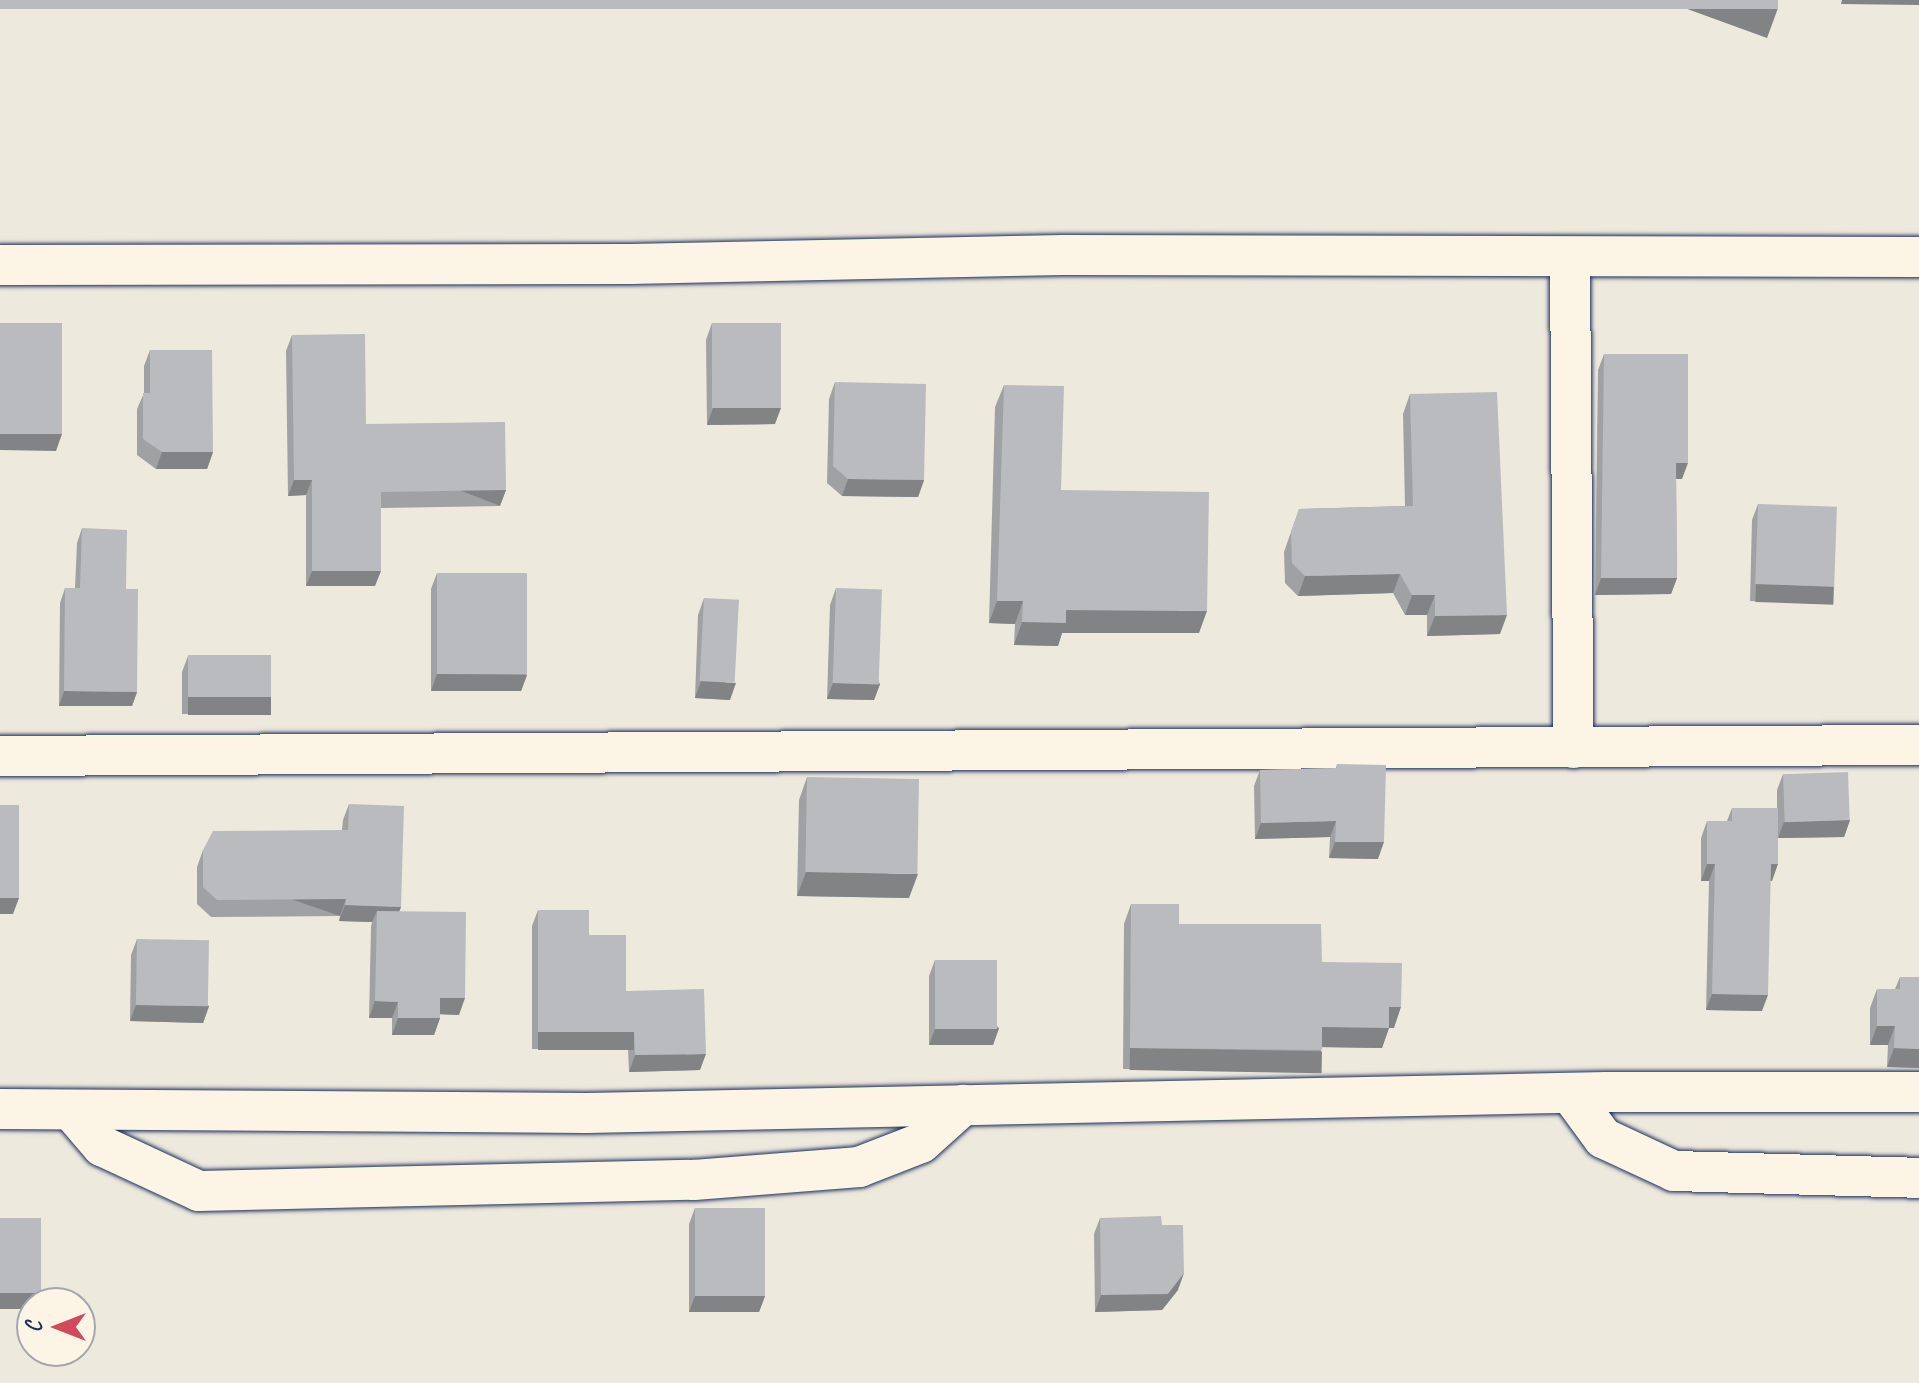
<!DOCTYPE html>
<html>
<head>
<meta charset="utf-8">
<style>
	body { margin:0 }
	#map { position:relative; width:1919px; height:1383px; overflow:hidden; background:#eee9dd; font-family:Caveat,sans-serif }
	div>[style] { position:absolute }
	.roads { filter:drop-shadow(0 0 2px #1b2f5e) drop-shadow(0 0 2px #1b2f5e) }
	.street>* { height:40px; margin:-20px; padding:0 20px; transform-origin:20px; border-radius:20px; background:#fcf5e5 }
	.wall>* { inset:0; background:#a0a1a3 }
	.shaded-wall>* { inset:0; background:#828385; transform-origin:0 0 }
	.building>* { inset:0; background:#babbbe; transform-origin:0 0 }
	span { translate:-50% -50%; white-space:nowrap; text-align:center; line-height:1.15; -webkit-text-stroke:8px #fcf5e5; paint-order:stroke }
	.north { position:absolute; left:16px; top:1287px; width:80px; height:80px; box-sizing:border-box; background:#fcf5e5; border:2px solid #a2a6af; border-radius:50%; rotate:270deg; font-size:22px; font-weight:700; line-height:32px; text-align:center; color:#1b2f5e }
	.north::after { content:''; display:block; margin:auto; width:28px; height:36px; background:#d1495b; clip-path:polygon(50% 0,100% 100%,50% 72%,0 100%) }
</style>
</head>
<body>
<div id="map">
	<div class="roads">
		<div class="street">
			<div style="left:1570px;top:258px;width:490px;rotate:89.6deg"></div>
			<div style="left:0;top:265px;width:630px;rotate:-0.09deg"></div>
			<div style="left:630px;top:264px;width:433px;rotate:-1.2deg"></div>
			<div style="left:1063px;top:255px;width:856px;rotate:0.13deg"></div>
			<div style="left:0;top:756px;width:1919px;rotate:-0.33deg"></div>
			<div style="left:1570px;top:1093px;width:56px;rotate:53.7deg"></div>
			<div style="left:1603px;top:1138px;width:78px;rotate:24.9deg"></div>
			<div style="left:1674px;top:1171px;width:245px;rotate:1.6deg"></div>
			<div style="left:0;top:1109px;width:587px;rotate:0.39deg"></div>
			<div style="left:587px;top:1113px;width:1019px;rotate:-1.18deg"></div>
			<div style="left:1606px;top:1092px;width:313px"></div>
			<div style="left:71px;top:1110px;width:48px;rotate:49.3deg"></div>
			<div style="left:102px;top:1146px;width:107px;rotate:24.9deg"></div>
			<div style="left:199px;top:1191px;width:495px;rotate:-1.3deg"></div>
			<div style="left:694px;top:1180px;width:166px;rotate:-4.5deg"></div>
			<div style="left:859px;top:1167px;width:66px;rotate:-21.2deg"></div>
			<div style="left:921px;top:1143px;width:57px;rotate:-42.1deg"></div>
		</div>
	</div>
	<div class="wall">
		<div style="clip-path:polygon(712px 323px,775px 424px,707px 425px,706px 340px)"></div>
		<div style="clip-path:polygon(292px 335px,366px 424px,506px 490px,500px 506px,381px 508px,375px 586px,306px 586px,306px 495px,288px 496px,286px 351px)"></div>
		<div style="clip-path:polygon(150px 350px,213px 452px,207px 469px,156px 469px,137px 455px,137px 409px,144px 393px,144px 366px)"></div>
		<div style="clip-path:polygon(1604px 354px,1682px 479px,1676px 479px,1677px 578px,1671px 594px,1595px 595px,1598px 370px)"></div>
		<div style="clip-path:polygon(835px 382px,924px 480px,918px 497px,842px 496px,827px 483px,829px 399px)"></div>
		<div style="clip-path:polygon(1004px 385px,1061px 490px,1199px 633px,1062px 633px,1058px 646px,1014px 645px,1015px 624px,989px 623px,995px 407px)"></div>
		<div style="clip-path:polygon(1410px 394px,1500px 634px,1427px 636px,1427px 615px,1405px 615px,1393px 593px,1298px 596px,1285px 583px,1284px 552px,1299px 509px,1405px 506px,1403px 414px)"></div>
		<div style="clip-path:polygon(1758px 504px,1834px 587px,1828px 604px,1750px 601px,1752px 520px)"></div>
		<div style="clip-path:polygon(82px 528px,126px 589px,137px 692px,132px 706px,59px 706px,60px 603px,65px 588px,75px 588px,77px 543px)"></div>
		<div style="clip-path:polygon(437px 573px,527px 675px,521px 691px,431px 691px,431px 589px)"></div>
		<div style="clip-path:polygon(836px 588px,880px 684px,874px 700px,827px 699px,830px 605px)"></div>
		<div style="clip-path:polygon(704px 598px,730px 700px,695px 698px,698px 615px)"></div>
		<div style="clip-path:polygon(188px 656px,271px 697px,265px 714px,182px 714px,182px 672px)"></div>
		<div style="clip-path:polygon(1337px 764px,1378px 859px,1329px 858px,1330px 837px,1255px 839px,1254px 786px,1260px 770px,1336px 768px)"></div>
		<div style="clip-path:polygon(1783px 774px,1850px 820px,1844px 837px,1778px 838px,1772px 881px,1770px 881px,1762px 1011px,1706px 1010px,1709px 881px,1701px 881px,1701px 838px,1707px 821px,1727px 821px,1732px 808px,1777px 808px,1777px 790px)"></div>
		<div style="clip-path:polygon(807px 777px,909px 898px,797px 896px,799px 800px)"></div>
		<div style="clip-path:polygon(349px 804px,401px 907px,399px 911px,459px 1015px,440px 1014px,440px 1018px,434px 1035px,392px 1035px,392px 1018px,369px 1018px,371px 927px,372px 922px,339px 921px,340px 916px,211px 917px,197px 904px,197px 867px,203px 850px,342px 830px,343px 820px)"></div>
		<div style="clip-path:polygon(1131px 904px,1179px 924px,1322px 962px,1394px 1028px,1389px 1028px,1382px 1048px,1322px 1047px,1315px 1071px,1123px 1069px,1124px 924px)"></div>
		<div style="clip-path:polygon(538px 910px,589px 935px,626px 991px,700px 1070px,629px 1072px,628px 1049px,532px 1049px,532px 926px)"></div>
		<div style="clip-path:polygon(137px 939px,209px 1006px,203px 1023px,130px 1021px,131px 955px)"></div>
		<div style="clip-path:polygon(935px 960px,999px 1028px,993px 1045px,929px 1045px,929px 976px)"></div>
		<div style="clip-path:polygon(1900px 977px,1919px 1068px,1887px 1067px,1888px 1045px,1870px 1045px,1870px 1008px,1877px 989px,1895px 989px)"></div>
		<div style="clip-path:polygon(695px 1208px,765px 1296px,759px 1312px,689px 1312px,689px 1224px)"></div>
		<div style="clip-path:polygon(1100px 1218px,1162px 1225px,1178px 1290px,1162px 1310px,1095px 1312px,1094px 1234px)"></div>
	</div>
	<div class="shaded-wall">
		<div style="clip-path:polygon(1842px 0,1919px 0,1919px 5px,1841px 4px)"></div>
		<div style="left:1778px;top:8px;width:32px;height:1778px;rotate:110deg"></div>
		<div style="clip-path:polygon(713px 408px,781px 408px,775px 424px,707px 425px)"></div>
		<div style="clip-path:polygon(0 434px,62px 434px,56px 451px,0 450px)"></div>
		<div style="clip-path:polygon(162px 452px,213px 452px,207px 469px,156px 469px)"></div>
		<div style="clip-path:polygon(1676px 463px,1688px 463px,1682px 479px,1670px 479px)"></div>
		<div style="clip-path:polygon(848px 479px,924px 480px,918px 497px,842px 496px)"></div>
		<div style="clip-path:polygon(294px 480px,312px 480px,306px 495px,288px 496px)"></div>
		<div style="left:506px;top:490px;width:17px;height:125px;rotate:111deg"></div>
		<div style="clip-path:polygon(312px 571px,381px 571px,375px 586px,306px 586px)"></div>
		<div style="clip-path:polygon(1400px 574px,1393px 593px,1298px 596px,1305px 576px)"></div>
		<div style="clip-path:polygon(1601px 578px,1677px 578px,1671px 594px,1595px 595px)"></div>
		<div style="left:1756px;top:584px;width:78px;height:18px;rotate:2deg"></div>
		<div style="clip-path:polygon(1412px 595px,1435px 595px,1427px 615px,1405px 615px)"></div>
		<div style="clip-path:polygon(997px 601px,1023px 601px,1015px 624px,989px 623px)"></div>
		<div style="clip-path:polygon(1066px 610px,1207px 611px,1199px 633px,1062px 633px,1058px 646px,1014px 645px,1022px 622px)"></div>
		<div style="clip-path:polygon(1507px 615px,1500px 634px,1427px 636px,1435px 616px)"></div>
		<div style="clip-path:polygon(437px 674px,527px 675px,521px 691px,431px 691px)"></div>
		<div style="clip-path:polygon(701px 681px,736px 683px,730px 700px,695px 698px)"></div>
		<div style="clip-path:polygon(833px 683px,880px 684px,874px 700px,827px 699px)"></div>
		<div style="clip-path:polygon(64px 691px,137px 692px,132px 706px,59px 706px)"></div>
		<div style="left:188px;top:697px;width:83px;height:18px"></div>
		<div style="clip-path:polygon(1850px 820px,1844px 837px,1778px 838px,1784px 822px)"></div>
		<div style="clip-path:polygon(1336px 821px,1330px 837px,1255px 839px,1261px 823px)"></div>
		<div style="clip-path:polygon(1335px 842px,1384px 842px,1378px 859px,1329px 858px)"></div>
		<div style="clip-path:polygon(1707px 864px,1715px 864px,1709px 881px,1701px 881px)"></div>
		<div style="clip-path:polygon(1771px 864px,1778px 864px,1772px 881px,1765px 881px)"></div>
		<div style="clip-path:polygon(806px 872px,918px 874px,909px 898px,797px 896px)"></div>
		<div style="clip-path:polygon(0 898px,19px 898px,13px 914px,0 914px)"></div>
		<div style="left:346px;top:899px;width:18px;height:129px;rotate:109deg"></div>
		<div style="clip-path:polygon(345px 905px,401px 907px,395px 923px,377px 911px,372px 922px,339px 921px)"></div>
		<div style="clip-path:polygon(1712px 994px,1768px 995px,1762px 1011px,1706px 1010px)"></div>
		<div style="clip-path:polygon(440px 998px,465px 998px,459px 1015px,434px 1014px)"></div>
		<div style="clip-path:polygon(375px 1001px,398px 1002px,392px 1018px,369px 1018px)"></div>
		<div style="clip-path:polygon(136px 1005px,209px 1006px,203px 1023px,130px 1021px)"></div>
		<div style="clip-path:polygon(1389px 1007px,1401px 1007px,1394px 1028px,1384px 1028px,1389px 1028px,1382px 1048px,1315px 1047px,1322px 1027px)"></div>
		<div style="clip-path:polygon(398px 1018px,440px 1018px,434px 1035px,392px 1035px)"></div>
		<div style="clip-path:polygon(1877px 1026px,1895px 1026px,1888px 1045px,1870px 1045px)"></div>
		<div style="clip-path:polygon(999px 1028px,993px 1045px,929px 1045px,935px 1029px)"></div>
		<div style="left:538px;top:1032px;width:96px;height:18px"></div>
		<div style="left:1130px;top:1048px;width:192px;height:22px;rotate:1deg"></div>
		<div style="clip-path:polygon(1894px 1048px,1919px 1049px,1919px 1068px,1887px 1067px)"></div>
		<div style="clip-path:polygon(706px 1054px,700px 1070px,629px 1072px,635px 1055px)"></div>
		<div style="clip-path:polygon(1184px 1273px,1178px 1290px,1162px 1310px,1095px 1312px,1101px 1295px)"></div>
		<div style="clip-path:polygon(0 1293px,41px 1293px,37px 1303px,32px 1303px,32px 1309px,0 1309px)"></div>
		<div style="clip-path:polygon(695px 1296px,765px 1296px,759px 1312px,689px 1312px)"></div>
	</div>
	<div class="building">
		<div style="left:0;top:0;width:1778px;height:9px"></div>
		<div style="left:0;top:323px;width:62px;height:111px"></div>
		<div style="left:712px;top:323px;width:69px;height:85px"></div>
		<div style="clip-path:polygon(365px 334px,366px 424px,505px 422px,506px 490px,381px 492px,381px 571px,312px 571px,312px 480px,294px 480px,292px 335px)"></div>
		<div style="clip-path:polygon(150px 350px,212px 350px,213px 452px,162px 452px,143px 439px,143px 393px,150px 393px)"></div>
		<div style="clip-path:polygon(1604px 354px,1688px 354px,1688px 463px,1676px 463px,1677px 578px,1601px 578px)"></div>
		<div style="clip-path:polygon(835px 382px,926px 384px,924px 480px,848px 479px,833px 466px)"></div>
		<div style="clip-path:polygon(1004px 385px,1064px 386px,1061px 490px,1209px 492px,1207px 611px,1066px 610px,1066px 623px,1022px 622px,1023px 601px,997px 601px)"></div>
		<div style="clip-path:polygon(1497px 392px,1507px 615px,1435px 616px,1435px 595px,1412px 595px,1400px 574px,1305px 576px,1292px 563px,1291px 532px,1299px 509px,1413px 506px,1410px 394px)"></div>
		<div style="left:1758px;top:504px;width:79px;height:80px;rotate:2deg"></div>
		<div style="clip-path:polygon(82px 528px,127px 530px,126px 589px,138px 589px,137px 692px,64px 691px,65px 588px,80px 588px)"></div>
		<div style="left:437px;top:573px;width:90px;height:101px"></div>
		<div style="left:836px;top:588px;width:46px;height:95px;rotate:2deg"></div>
		<div style="left:704px;top:598px;width:35px;height:83px;rotate:3deg"></div>
		<div style="left:271px;top:655px;width:42px;height:83px;rotate:90deg"></div>
		<div style="clip-path:polygon(1337px 764px,1386px 765px,1384px 842px,1335px 842px,1336px 821px,1261px 823px,1260px 770px,1337px 768px)"></div>
		<div style="left:1848px;top:772px;width:48px;height:65px;rotate:88deg"></div>
		<div style="left:807px;top:777px;width:112px;height:95px;rotate:1deg"></div>
		<div style="clip-path:polygon(349px 804px,404px 806px,401px 907px,345px 905px,346px 899px,217px 900px,203px 887px,203px 850px,213px 831px,348px 830px)"></div>
		<div style="left:0;top:805px;width:19px;height:93px"></div>
		<div style="clip-path:polygon(1732px 808px,1778px 808px,1778px 864px,1771px 864px,1768px 995px,1712px 994px,1715px 864px,1707px 864px,1707px 821px,1732px 821px)"></div>
		<div style="clip-path:polygon(1131px 904px,1179px 904px,1179px 924px,1321px 924px,1322px 962px,1402px 963px,1401px 1007px,1389px 1007px,1389px 1028px,1322px 1027px,1322px 1050px,1130px 1048px)"></div>
		<div style="clip-path:polygon(538px 910px,589px 910px,589px 935px,626px 935px,626px 991px,704px 989px,706px 1054px,635px 1055px,634px 1032px,538px 1032px)"></div>
		<div style="clip-path:polygon(377px 911px,466px 912px,465px 998px,440px 998px,440px 1018px,398px 1018px,398px 1002px,375px 1001px)"></div>
		<div style="left:137px;top:939px;width:72px;height:66px;rotate:1deg"></div>
		<div style="left:935px;top:960px;width:62px;height:69px"></div>
		<div style="clip-path:polygon(1900px 977px,1919px 977px,1919px 1049px,1894px 1048px,1895px 1026px,1877px 1026px,1877px 989px,1900px 989px)"></div>
		<div style="left:695px;top:1208px;width:70px;height:88px"></div>
		<div style="clip-path:polygon(1161px 1216px,1162px 1225px,1183px 1225px,1184px 1273px,1168px 1294px,1101px 1295px,1100px 1218px)"></div>
		<div style="left:0;top:1218px;width:41px;height:75px"></div>
	</div>
	<div class="north">С</div>
</div>
</body>
</html>
